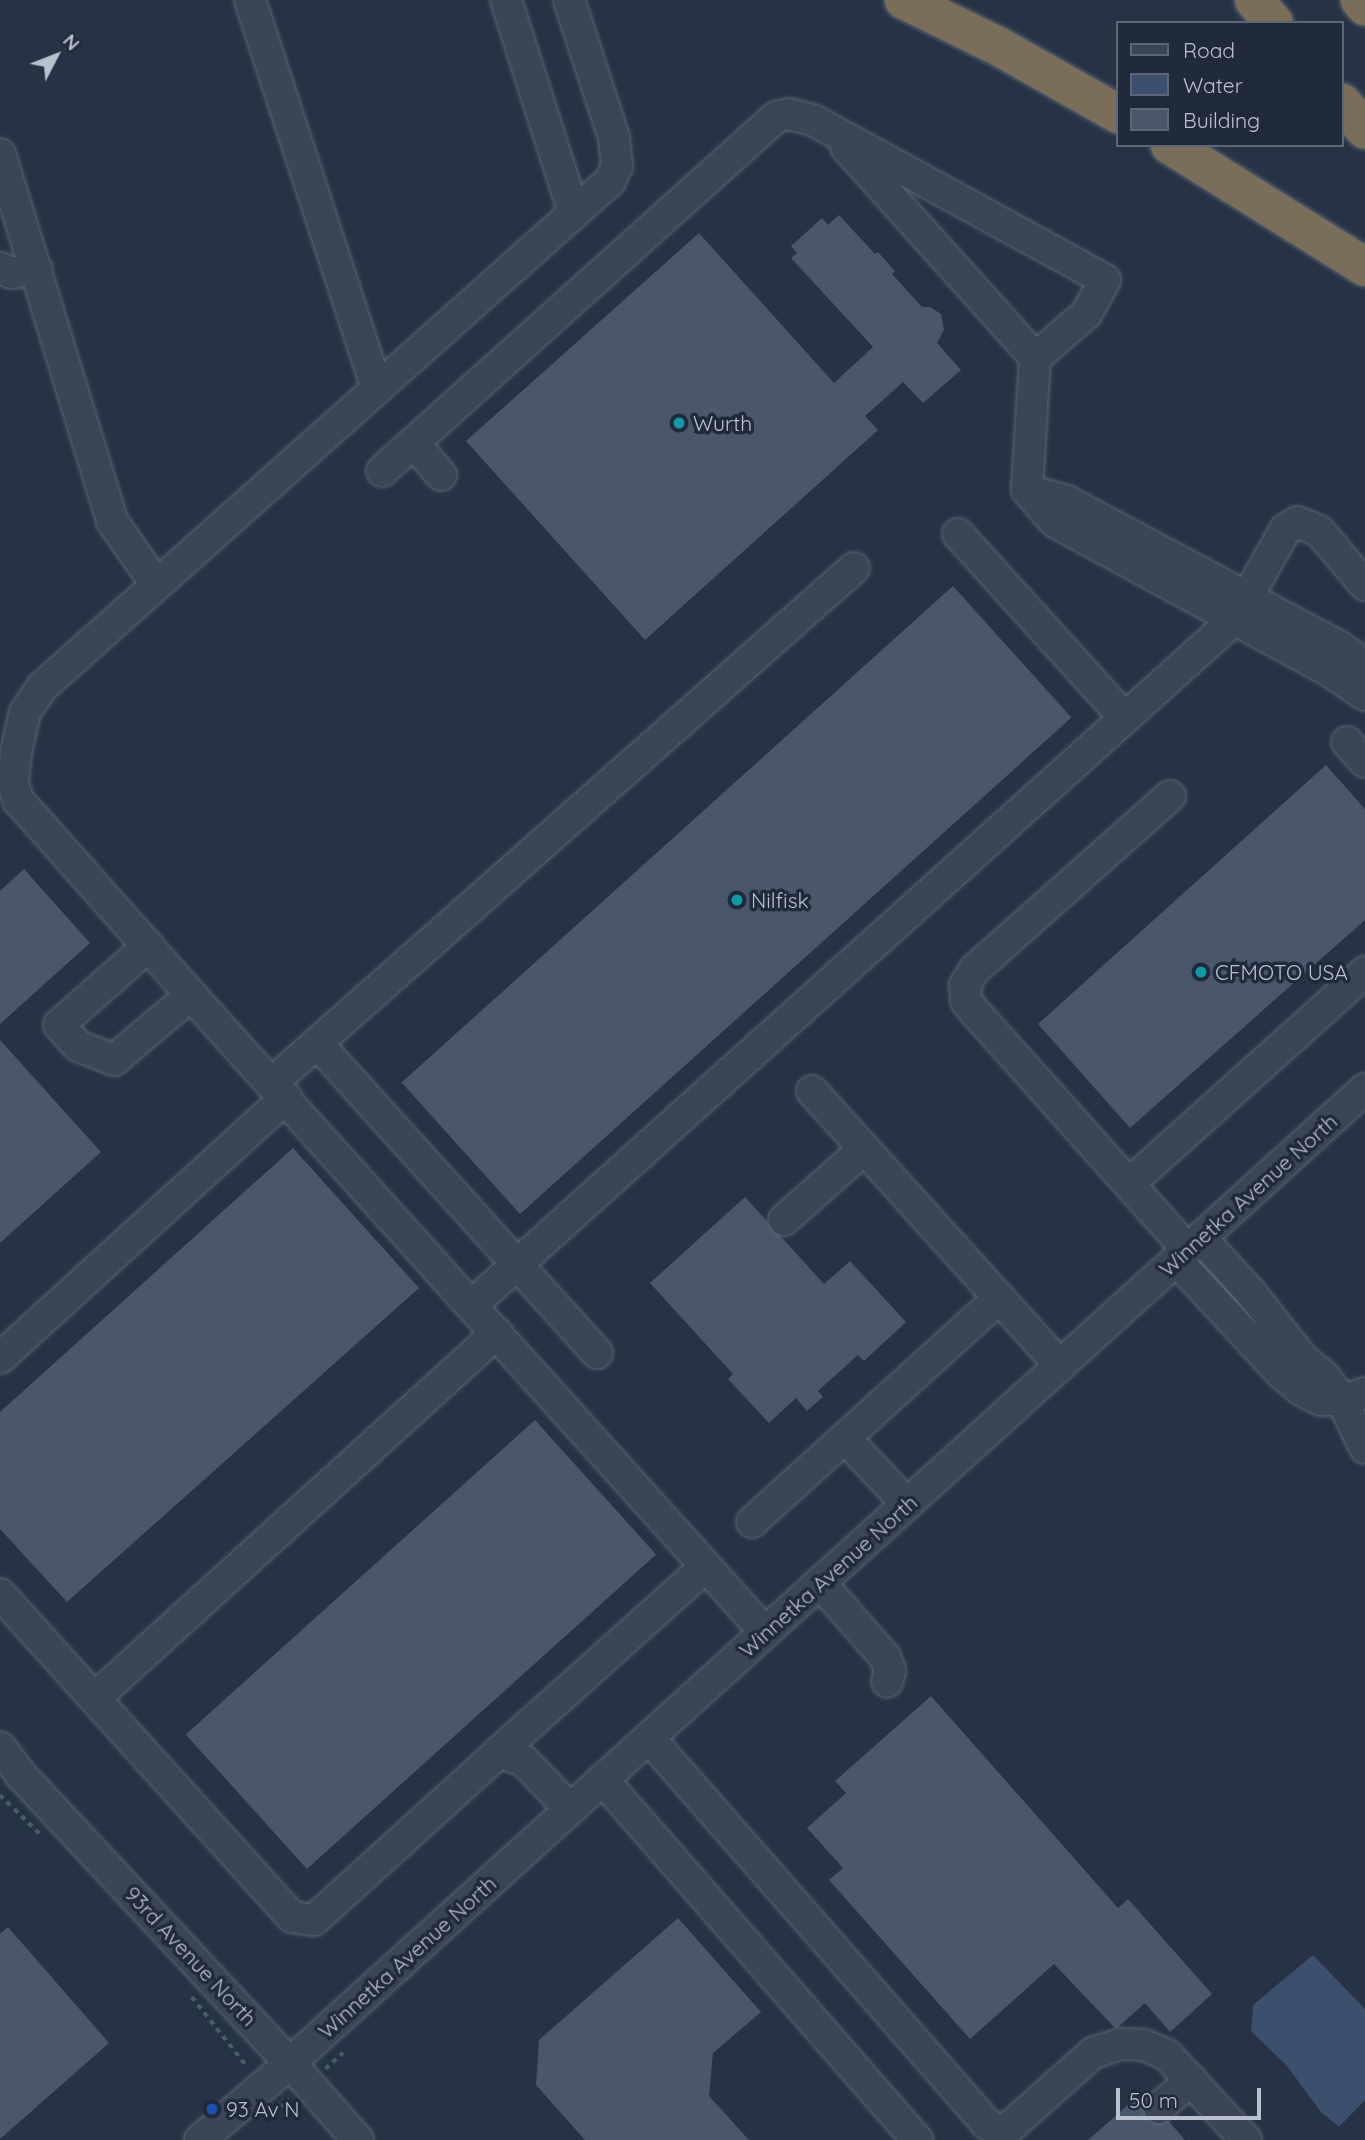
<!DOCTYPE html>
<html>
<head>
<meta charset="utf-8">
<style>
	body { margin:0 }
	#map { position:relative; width:1365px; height:2140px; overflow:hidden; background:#263345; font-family:Quicksand,sans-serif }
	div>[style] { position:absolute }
	.water>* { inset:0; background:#3c506e }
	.building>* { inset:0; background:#4a576b; transform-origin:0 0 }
	.path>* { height:3.5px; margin-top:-1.75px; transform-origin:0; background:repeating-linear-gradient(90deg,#475f62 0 5px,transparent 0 10px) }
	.roads { filter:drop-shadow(0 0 2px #5a6372) drop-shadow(0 0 2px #5a6372) }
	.minor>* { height:30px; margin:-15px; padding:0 15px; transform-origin:15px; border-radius:15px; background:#3b4554 }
	.highway>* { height:38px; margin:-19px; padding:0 19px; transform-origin:19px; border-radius:19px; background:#7b6e58 }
	.dots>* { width:19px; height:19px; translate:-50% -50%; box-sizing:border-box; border:4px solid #202a3a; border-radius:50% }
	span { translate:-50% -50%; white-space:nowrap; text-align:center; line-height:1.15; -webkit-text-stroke:7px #202a3a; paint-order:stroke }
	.poi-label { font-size:21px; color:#b9c0ce }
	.left { translate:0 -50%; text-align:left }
	.street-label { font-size:21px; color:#b9c0ce }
	.legend { position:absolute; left:1116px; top:21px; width:228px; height:126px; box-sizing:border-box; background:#202a3a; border:2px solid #5d6675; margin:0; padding:9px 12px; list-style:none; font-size:21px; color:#b9c0ce }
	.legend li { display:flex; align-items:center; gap:14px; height:35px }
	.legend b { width:35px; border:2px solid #5d6675 }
	.north { position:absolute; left:21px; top:21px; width:70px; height:70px; -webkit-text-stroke:5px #202a3a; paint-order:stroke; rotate:48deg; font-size:19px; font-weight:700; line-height:28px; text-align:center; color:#b9c0ce }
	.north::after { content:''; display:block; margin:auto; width:24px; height:32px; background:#b9c0ce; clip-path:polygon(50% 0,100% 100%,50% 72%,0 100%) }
	.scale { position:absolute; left:1116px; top:2088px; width:145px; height:32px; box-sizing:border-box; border:4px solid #b9c0ce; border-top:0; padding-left:9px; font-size:21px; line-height:24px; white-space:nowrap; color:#b9c0ce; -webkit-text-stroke:5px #202a3a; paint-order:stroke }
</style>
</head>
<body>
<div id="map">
	<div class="water">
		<div style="clip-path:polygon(1313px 1955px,1365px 2009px,1365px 2100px,1339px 2127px,1321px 2112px,1287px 2066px,1251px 2031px,1253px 2005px)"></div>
	</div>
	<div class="building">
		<div style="clip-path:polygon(839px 215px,875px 254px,878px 252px,895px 271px,892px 274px,922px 307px,930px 307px,941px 314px,944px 330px,937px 343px,961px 370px,923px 403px,903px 382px,865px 416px,878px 430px,645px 640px,466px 441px,699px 233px,834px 383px,873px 347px,791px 258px,797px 253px,791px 246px,822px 218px,828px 225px)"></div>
		<div style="left:953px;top:586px;width:177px;height:742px;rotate:48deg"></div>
		<div style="clip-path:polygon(1326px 765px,1365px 809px,1365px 920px,1130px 1128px,1038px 1024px)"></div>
		<div style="clip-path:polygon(24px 869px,90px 943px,0 1024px,0 891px)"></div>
		<div style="clip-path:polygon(0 1040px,101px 1152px,0 1243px)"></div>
		<div style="clip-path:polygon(293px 1148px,419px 1288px,67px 1602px,0 1529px,0 1412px)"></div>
		<div style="clip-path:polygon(745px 1197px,824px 1284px,850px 1261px,906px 1322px,864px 1361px,858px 1355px,818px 1391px,823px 1397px,807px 1411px,796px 1398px,769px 1423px,728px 1379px,733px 1374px,650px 1283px)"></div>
		<div style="left:535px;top:1420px;width:181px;height:470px;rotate:48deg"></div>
		<div style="clip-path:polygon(931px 1696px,1118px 1908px,1128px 1899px,1212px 1994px,1170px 2032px,1145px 2003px,1116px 2029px,1054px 1964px,970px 2039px,829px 1880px,843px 1868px,807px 1828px,846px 1793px,835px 1781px)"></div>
		<div style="clip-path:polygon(678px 1918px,761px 2012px,713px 2053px,709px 2096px,749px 2140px,585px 2140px,536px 2085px,539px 2040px)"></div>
		<div style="clip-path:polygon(8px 1927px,109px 2043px,0 2139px,0 1934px)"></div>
		<div style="clip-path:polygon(1143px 2092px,1185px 2140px,1088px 2140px)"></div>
	</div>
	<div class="path">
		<div style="left:0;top:1795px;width:57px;rotate:44.3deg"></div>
		<div style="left:192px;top:1997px;width:90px;rotate:51.7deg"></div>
		<div style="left:325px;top:2069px;width:24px;rotate:-42deg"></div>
		<div style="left:278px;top:2103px;width:5px;rotate:53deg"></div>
		<div style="left:281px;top:2107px;width:12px;rotate:-42deg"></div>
	</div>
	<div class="roads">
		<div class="minor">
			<div style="left:250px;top:0;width:408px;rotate:71.9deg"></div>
			<div style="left:506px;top:0;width:224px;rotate:72.3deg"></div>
			<div style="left:569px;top:0;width:145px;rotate:71.9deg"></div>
			<div style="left:614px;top:138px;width:28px;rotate:84deg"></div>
			<div style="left:617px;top:166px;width:17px;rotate:115deg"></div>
			<div style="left:610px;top:181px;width:761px;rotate:138.3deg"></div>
			<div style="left:42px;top:687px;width:30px;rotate:124deg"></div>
			<div style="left:25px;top:712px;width:41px;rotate:102.7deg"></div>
			<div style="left:16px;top:752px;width:31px;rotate:96deg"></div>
			<div style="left:13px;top:783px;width:18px;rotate:74deg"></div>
			<div style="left:18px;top:800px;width:261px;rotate:48.4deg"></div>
			<div style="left:191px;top:995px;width:857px;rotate:47.98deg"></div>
			<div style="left:846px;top:147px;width:283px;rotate:48.1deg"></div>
			<div style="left:0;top:154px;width:384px;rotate:73deg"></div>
			<div style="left:112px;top:521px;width:77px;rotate:55.1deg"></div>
			<div style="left:0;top:268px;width:12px;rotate:24deg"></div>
			<div style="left:11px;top:273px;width:26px;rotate:-9deg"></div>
			<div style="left:414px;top:443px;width:42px;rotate:49.8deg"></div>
			<div style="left:382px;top:471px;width:530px;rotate:-41.94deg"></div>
			<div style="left:776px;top:117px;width:13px;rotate:-13deg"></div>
			<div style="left:789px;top:114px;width:25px;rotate:14deg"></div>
			<div style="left:813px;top:120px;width:333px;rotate:28.7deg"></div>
			<div style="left:1105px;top:280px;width:39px;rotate:119deg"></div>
			<div style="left:1086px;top:314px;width:67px;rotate:139.2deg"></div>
			<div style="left:1035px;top:358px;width:132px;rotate:93.5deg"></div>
			<div style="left:958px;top:534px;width:248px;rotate:47.8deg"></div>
			<div style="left:1365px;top:665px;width:31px;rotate:-144deg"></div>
			<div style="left:1340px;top:647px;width:310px;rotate:-151.9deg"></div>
			<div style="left:1067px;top:501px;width:41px;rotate:-164.6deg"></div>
			<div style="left:1027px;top:490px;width:43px;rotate:48.8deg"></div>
			<div style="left:1055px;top:522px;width:314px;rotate:28.5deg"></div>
			<div style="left:1331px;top:672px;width:41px;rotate:34.1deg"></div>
			<div style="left:1347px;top:742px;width:27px;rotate:48deg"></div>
			<div style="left:1170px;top:796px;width:261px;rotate:138.4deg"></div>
			<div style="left:975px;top:969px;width:19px;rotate:122deg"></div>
			<div style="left:965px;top:985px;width:16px;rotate:86deg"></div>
			<div style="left:966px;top:1001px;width:14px;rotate:51deg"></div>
			<div style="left:975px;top:1012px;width:319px;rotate:48.2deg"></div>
			<div style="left:148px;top:946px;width:119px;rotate:138.4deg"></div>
			<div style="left:59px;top:1025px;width:28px;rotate:48deg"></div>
			<div style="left:78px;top:1046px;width:39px;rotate:21deg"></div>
			<div style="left:114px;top:1060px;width:101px;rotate:-40.2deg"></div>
			<div style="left:317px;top:1043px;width:418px;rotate:47.9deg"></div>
			<div style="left:272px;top:1083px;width:777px;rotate:-41.5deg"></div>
			<div style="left:812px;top:1091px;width:370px;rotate:47.9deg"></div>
			<div style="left:1130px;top:1183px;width:316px;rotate:-41.9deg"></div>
			<div style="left:784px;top:1220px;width:107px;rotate:-41.6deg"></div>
			<div style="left:1201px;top:1238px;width:74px;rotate:47.7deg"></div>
			<div style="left:1251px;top:1293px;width:85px;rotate:51.7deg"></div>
			<div style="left:1304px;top:1360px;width:26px;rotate:39deg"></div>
			<div style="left:1324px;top:1376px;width:30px;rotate:53deg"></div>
			<div style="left:1342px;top:1400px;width:53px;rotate:64.4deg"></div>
			<div style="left:1176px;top:1260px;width:154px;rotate:47.1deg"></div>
			<div style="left:1281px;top:1373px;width:26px;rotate:40deg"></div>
			<div style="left:1301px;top:1390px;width:22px;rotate:27deg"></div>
			<div style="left:1321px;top:1400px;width:21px"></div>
			<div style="left:1342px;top:1400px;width:24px;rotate:-17deg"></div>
			<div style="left:472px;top:1305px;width:1026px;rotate:-41.96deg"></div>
			<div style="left:1235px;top:619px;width:102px;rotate:-60.7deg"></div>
			<div style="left:1285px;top:530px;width:14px;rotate:-34deg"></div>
			<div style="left:1297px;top:522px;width:24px;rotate:22deg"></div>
			<div style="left:1319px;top:531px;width:71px;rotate:49.6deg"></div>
			<div style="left:0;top:1358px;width:387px;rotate:-42.3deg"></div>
			<div style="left:845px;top:1438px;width:91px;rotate:46.8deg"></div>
			<div style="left:752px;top:1522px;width:333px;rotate:-42.2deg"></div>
			<div style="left:820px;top:1583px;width:98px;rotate:48.7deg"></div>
			<div style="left:885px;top:1657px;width:14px;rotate:69deg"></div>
			<div style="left:890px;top:1670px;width:12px;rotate:104deg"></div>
			<div style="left:0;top:1594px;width:435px;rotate:47.9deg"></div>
			<div style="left:292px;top:1917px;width:22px;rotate:8deg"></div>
			<div style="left:314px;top:1920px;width:250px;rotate:-42.2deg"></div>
			<div style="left:499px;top:1752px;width:27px;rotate:20deg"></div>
			<div style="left:524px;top:1761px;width:66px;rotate:46.2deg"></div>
			<div style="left:95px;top:1698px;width:543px;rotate:-42.24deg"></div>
			<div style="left:649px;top:1738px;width:512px;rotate:48.8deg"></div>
			<div style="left:986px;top:2123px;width:16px;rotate:35deg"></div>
			<div style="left:999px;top:2132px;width:13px;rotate:-27deg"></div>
			<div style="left:1011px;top:2126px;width:110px;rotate:-41.7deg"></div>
			<div style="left:1093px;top:2053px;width:28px;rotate:-18deg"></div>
			<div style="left:1120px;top:2044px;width:24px;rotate:2deg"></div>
			<div style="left:1144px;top:2045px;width:25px;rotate:23deg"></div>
			<div style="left:1167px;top:2055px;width:116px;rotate:47.1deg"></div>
			<div style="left:0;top:1747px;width:35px;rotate:53deg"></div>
			<div style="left:21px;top:1775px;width:394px;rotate:47deg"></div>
			<div style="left:290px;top:2063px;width:103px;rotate:48.6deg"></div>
			<div style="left:499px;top:1752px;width:278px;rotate:-41.9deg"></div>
			<div style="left:603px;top:1780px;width:478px;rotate:48.9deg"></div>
			<div style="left:1159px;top:2108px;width:43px;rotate:-41.2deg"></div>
			<div style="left:200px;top:2140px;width:118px;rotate:-40.5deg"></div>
			<div style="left:290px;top:2063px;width:1451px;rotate:-42.18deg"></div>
		</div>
		<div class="highway">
			<div style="left:904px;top:0;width:105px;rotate:26.1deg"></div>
			<div style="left:998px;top:46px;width:138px;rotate:29.5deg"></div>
			<div style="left:1254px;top:0;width:30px;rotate:49deg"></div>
			<div style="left:1360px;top:0;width:8px;rotate:50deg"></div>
			<div style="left:1342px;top:103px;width:35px;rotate:49deg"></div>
			<div style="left:1170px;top:145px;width:230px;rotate:32deg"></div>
		</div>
	</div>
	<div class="dots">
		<div style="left:679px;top:423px;background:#0f9aa8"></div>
		<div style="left:737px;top:900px;background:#0f9aa8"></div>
		<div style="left:1201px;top:972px;background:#0f9aa8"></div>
		<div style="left:212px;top:2109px;background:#1a4fb4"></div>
	</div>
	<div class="poi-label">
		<span class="left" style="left:693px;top:423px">Wurth</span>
		<span class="left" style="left:751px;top:900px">Nilfisk</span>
		<span class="left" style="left:1215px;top:972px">CFMOTO USA</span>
		<span class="left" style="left:226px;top:2109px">93 Av N</span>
	</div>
	<div class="street-label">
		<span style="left:1248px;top:1195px;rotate:-42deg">Winnetka Avenue North</span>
		<span style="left:828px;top:1576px;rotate:-42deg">Winnetka Avenue North</span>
		<span style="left:191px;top:1956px;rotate:47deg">93rd Avenue North</span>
		<span style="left:407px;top:1957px;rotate:-42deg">Winnetka Avenue North</span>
	</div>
	<ul class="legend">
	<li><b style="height:9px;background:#3b4554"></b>Road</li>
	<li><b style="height:19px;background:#3c506e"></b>Water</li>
	<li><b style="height:19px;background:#4a576b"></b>Building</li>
	</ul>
	<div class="north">N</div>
	<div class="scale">50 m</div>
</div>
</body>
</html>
